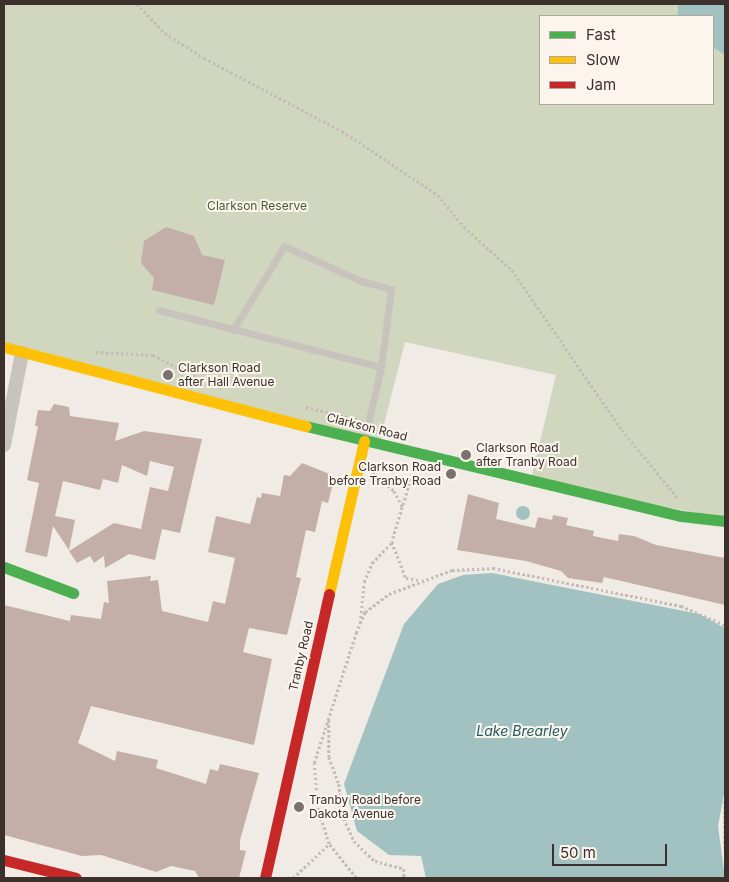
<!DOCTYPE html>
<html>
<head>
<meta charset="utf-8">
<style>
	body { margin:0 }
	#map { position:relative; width:729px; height:882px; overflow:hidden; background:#f0ebe5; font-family:Inter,sans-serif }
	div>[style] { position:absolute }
	.green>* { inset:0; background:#d1d6bf }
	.water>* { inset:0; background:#a1c2c1 }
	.round { border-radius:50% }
	.building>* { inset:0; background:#c3afa7 }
	.path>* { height:2.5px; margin-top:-1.25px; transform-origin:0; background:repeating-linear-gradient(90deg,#c2bbb6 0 2.5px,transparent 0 5px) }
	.lane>* { height:7px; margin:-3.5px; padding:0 3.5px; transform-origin:3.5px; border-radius:3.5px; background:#c9c3be }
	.street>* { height:14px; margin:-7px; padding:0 7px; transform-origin:7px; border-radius:7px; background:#c9c3be }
	.fast>* { height:11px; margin:-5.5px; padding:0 5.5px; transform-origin:5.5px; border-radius:5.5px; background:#4caf50 }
	.slow>* { height:11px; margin:-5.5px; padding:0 5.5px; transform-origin:5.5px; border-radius:5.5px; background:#ffc107 }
	.jam>* { height:11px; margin:-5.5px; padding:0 5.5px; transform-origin:5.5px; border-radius:5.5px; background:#c62828 }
	.dots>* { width:14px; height:14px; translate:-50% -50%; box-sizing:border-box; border:2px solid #fbf5ee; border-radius:50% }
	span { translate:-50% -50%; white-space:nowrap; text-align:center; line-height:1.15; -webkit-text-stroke:4px #fbf5ee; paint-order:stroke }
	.park-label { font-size:12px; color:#4a5a2e }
	.poi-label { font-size:12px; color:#3b302b }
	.left { translate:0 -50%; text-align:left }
	.right { translate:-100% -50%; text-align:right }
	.street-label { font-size:12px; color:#3b302b }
	.water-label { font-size:14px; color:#1f5a5e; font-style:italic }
	.frame { position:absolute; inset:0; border:5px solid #3b302b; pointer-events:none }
	.legend { position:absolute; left:539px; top:15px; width:175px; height:90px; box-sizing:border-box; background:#fbf5ee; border:1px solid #aea6a0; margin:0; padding:6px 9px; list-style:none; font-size:15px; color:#3b302b }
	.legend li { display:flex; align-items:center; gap:10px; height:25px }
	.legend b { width:25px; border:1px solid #aea6a0 }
	.scale { position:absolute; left:552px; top:844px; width:115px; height:22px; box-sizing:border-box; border:2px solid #3b302b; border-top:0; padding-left:6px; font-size:15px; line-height:18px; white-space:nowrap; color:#3b302b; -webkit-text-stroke:4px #fbf5ee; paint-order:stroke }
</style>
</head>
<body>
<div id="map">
	<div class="green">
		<div style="clip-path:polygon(evenodd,4px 4px,725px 4px,725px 519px,531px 479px,556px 375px,405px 342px,379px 444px,4px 347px,4px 4px,540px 16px,713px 16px,713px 104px,540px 104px,540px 16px)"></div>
	</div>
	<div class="water">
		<div style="clip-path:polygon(678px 4px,725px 4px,725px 55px,713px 47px,713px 16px,678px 16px)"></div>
		<div class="round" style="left:516px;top:506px;width:14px;height:14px"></div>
		<div style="clip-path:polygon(492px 573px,699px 614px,725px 628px,725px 789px,718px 826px,725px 878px,426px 878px,421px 856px,389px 855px,357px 831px,344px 784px,404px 624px,438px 584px,463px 575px)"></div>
	</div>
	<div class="building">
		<div style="clip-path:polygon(166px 227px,194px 236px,202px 255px,225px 260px,214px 305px,152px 290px,154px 278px,141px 263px,144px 241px)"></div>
		<div style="clip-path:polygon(54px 404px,69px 407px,70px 416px,119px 423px,115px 441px,144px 431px,202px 439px,180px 533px,162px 529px,155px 560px,129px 554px,105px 568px,104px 556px,94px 563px,90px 556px,77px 563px,69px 551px,114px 523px,141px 529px,150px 487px,168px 491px,174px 467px,150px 461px,147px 476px,122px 465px,118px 483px,103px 479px,100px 490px,63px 481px,55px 516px,75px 520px,69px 550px,53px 526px,47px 557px,25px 552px,39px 483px,27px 480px,38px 426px,35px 426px,38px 410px,50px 411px)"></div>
		<div style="clip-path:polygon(302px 463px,332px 475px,332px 487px,328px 503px,322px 501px,315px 532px,306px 530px,296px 577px,301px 578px,287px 635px,249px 628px,243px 652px,272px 659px,254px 745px,91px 706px,78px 743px,115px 761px,117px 751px,158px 760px,156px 768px,206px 784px,210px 769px,218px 771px,220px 764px,259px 773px,240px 840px,240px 850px,246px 851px,239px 878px,199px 878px,195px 871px,171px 866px,156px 872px,101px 855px,82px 856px,4px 835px,4px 605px,70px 621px,71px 615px,101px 619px,104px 602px,109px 603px,107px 581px,151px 576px,150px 581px,158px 580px,162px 611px,208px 622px,213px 601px,225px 604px,235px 558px,208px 552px,216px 516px,250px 524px,257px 497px,261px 498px,262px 493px,280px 496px,284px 475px,290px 476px)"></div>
		<div style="clip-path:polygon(468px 494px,499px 503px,496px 519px,535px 528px,538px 517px,552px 520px,553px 515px,568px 518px,566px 525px,594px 531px,593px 536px,618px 541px,619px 534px,634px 536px,656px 545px,725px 558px,725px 605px,604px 577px,602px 583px,568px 578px,561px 571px,526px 561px,457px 550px)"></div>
	</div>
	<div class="path">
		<div style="left:137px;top:4px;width:40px;rotate:46deg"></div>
		<div style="left:165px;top:33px;width:46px;rotate:32.7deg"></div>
		<div style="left:204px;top:58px;width:156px;rotate:27.9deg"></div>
		<div style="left:342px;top:131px;width:115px;rotate:33.7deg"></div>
		<div style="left:438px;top:195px;width:41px;rotate:50.9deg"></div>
		<div style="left:464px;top:227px;width:64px;rotate:41.9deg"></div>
		<div style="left:512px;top:270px;width:194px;rotate:55.5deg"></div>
		<div style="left:622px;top:430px;width:87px;rotate:50.6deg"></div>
		<div style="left:96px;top:352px;width:57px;rotate:3deg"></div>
		<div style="left:153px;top:355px;width:55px;rotate:27deg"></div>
		<div style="left:306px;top:407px;width:55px;rotate:13.8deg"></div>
		<div style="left:414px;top:469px;width:76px;rotate:106.8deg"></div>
		<div style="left:392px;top:542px;width:39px;rotate:69deg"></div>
		<div style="left:406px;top:578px;width:12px;rotate:9deg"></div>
		<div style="left:373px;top:472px;width:28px;rotate:42deg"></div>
		<div style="left:394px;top:491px;width:18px;rotate:61deg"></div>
		<div style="left:360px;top:623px;width:41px;rotate:-84.4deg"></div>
		<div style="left:364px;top:582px;width:21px;rotate:-67deg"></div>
		<div style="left:372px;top:563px;width:29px;rotate:-46deg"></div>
		<div style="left:329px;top:720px;width:37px;rotate:90deg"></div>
		<div style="left:329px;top:757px;width:29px;rotate:70deg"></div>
		<div style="left:339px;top:784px;width:30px;rotate:84deg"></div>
		<div style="left:342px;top:814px;width:30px;rotate:66deg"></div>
		<div style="left:354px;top:841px;width:29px;rotate:44deg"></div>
		<div style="left:375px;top:861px;width:30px;rotate:15deg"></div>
		<div style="left:404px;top:869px;width:9px;rotate:90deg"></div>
		<div style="left:725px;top:801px;width:49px;rotate:90deg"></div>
		<div style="left:293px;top:878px;width:50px;rotate:-43.4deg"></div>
		<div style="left:356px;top:878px;width:43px;rotate:-128.5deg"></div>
		<div style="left:329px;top:844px;width:36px;rotate:-108deg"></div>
		<div style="left:318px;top:810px;width:47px;rotate:-94.9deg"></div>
		<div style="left:314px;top:763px;width:137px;rotate:-72.1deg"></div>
		<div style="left:356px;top:633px;width:23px;rotate:-67deg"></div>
		<div style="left:365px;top:612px;width:30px;rotate:-37deg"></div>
		<div style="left:389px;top:594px;width:67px;rotate:-20.9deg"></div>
		<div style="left:452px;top:570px;width:41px;rotate:-2.8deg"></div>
		<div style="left:493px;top:568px;width:192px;rotate:11.4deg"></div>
		<div style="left:681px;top:606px;width:48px;rotate:23.4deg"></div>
	</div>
	<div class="lane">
		<div style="left:159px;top:310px;width:229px;rotate:14.4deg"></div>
		<div style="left:381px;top:367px;width:76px;rotate:102.9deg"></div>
		<div style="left:233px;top:330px;width:98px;rotate:-58.7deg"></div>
		<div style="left:284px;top:246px;width:85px;rotate:24.4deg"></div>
		<div style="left:361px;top:281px;width:31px;rotate:15deg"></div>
		<div style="left:391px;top:289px;width:79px;rotate:97.3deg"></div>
	</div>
	<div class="street">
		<div style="left:4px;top:445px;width:94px;rotate:-78.9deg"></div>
	</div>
	<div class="fast">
		<div style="left:306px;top:426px;width:386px;rotate:13.5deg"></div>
		<div style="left:681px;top:516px;width:44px;rotate:6.5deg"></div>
		<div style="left:4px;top:567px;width:74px;rotate:20.6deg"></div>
	</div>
	<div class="slow">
		<div style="left:4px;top:347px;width:312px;rotate:14.7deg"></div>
		<div style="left:329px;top:594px;width:157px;rotate:-77.1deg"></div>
	</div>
	<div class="jam">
		<div style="left:4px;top:860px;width:74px;rotate:14deg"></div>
		<div style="left:265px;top:878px;width:291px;rotate:-77.3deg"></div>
	</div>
	<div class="dots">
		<div style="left:168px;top:375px;background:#7a716c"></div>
		<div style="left:466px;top:455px;background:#7a716c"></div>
		<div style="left:451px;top:474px;background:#7a716c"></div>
		<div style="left:299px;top:807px;background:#7a716c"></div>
	</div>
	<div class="park-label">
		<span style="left:257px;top:206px">Clarkson Reserve</span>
	</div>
	<div class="poi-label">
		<span class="left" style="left:178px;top:375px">Clarkson Road<br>after Hall Avenue</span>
		<span class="left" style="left:476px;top:455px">Clarkson Road<br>after Tranby Road</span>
		<span class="right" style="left:441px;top:474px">Clarkson Road<br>before Tranby Road</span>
		<span class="left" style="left:309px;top:807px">Tranby Road before<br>Dakota Avenue</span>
	</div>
	<div class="street-label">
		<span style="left:367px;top:427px;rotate:14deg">Clarkson Road</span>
		<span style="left:301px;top:656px;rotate:-77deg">Tranby Road</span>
	</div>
	<div class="water-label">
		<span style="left:522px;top:731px">Lake Brearley</span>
	</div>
	<div class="frame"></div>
	<ul class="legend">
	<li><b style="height:6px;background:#4caf50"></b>Fast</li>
	<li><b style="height:6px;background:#ffc107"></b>Slow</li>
	<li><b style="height:6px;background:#c62828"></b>Jam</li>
	</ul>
	<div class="scale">50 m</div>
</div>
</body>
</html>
